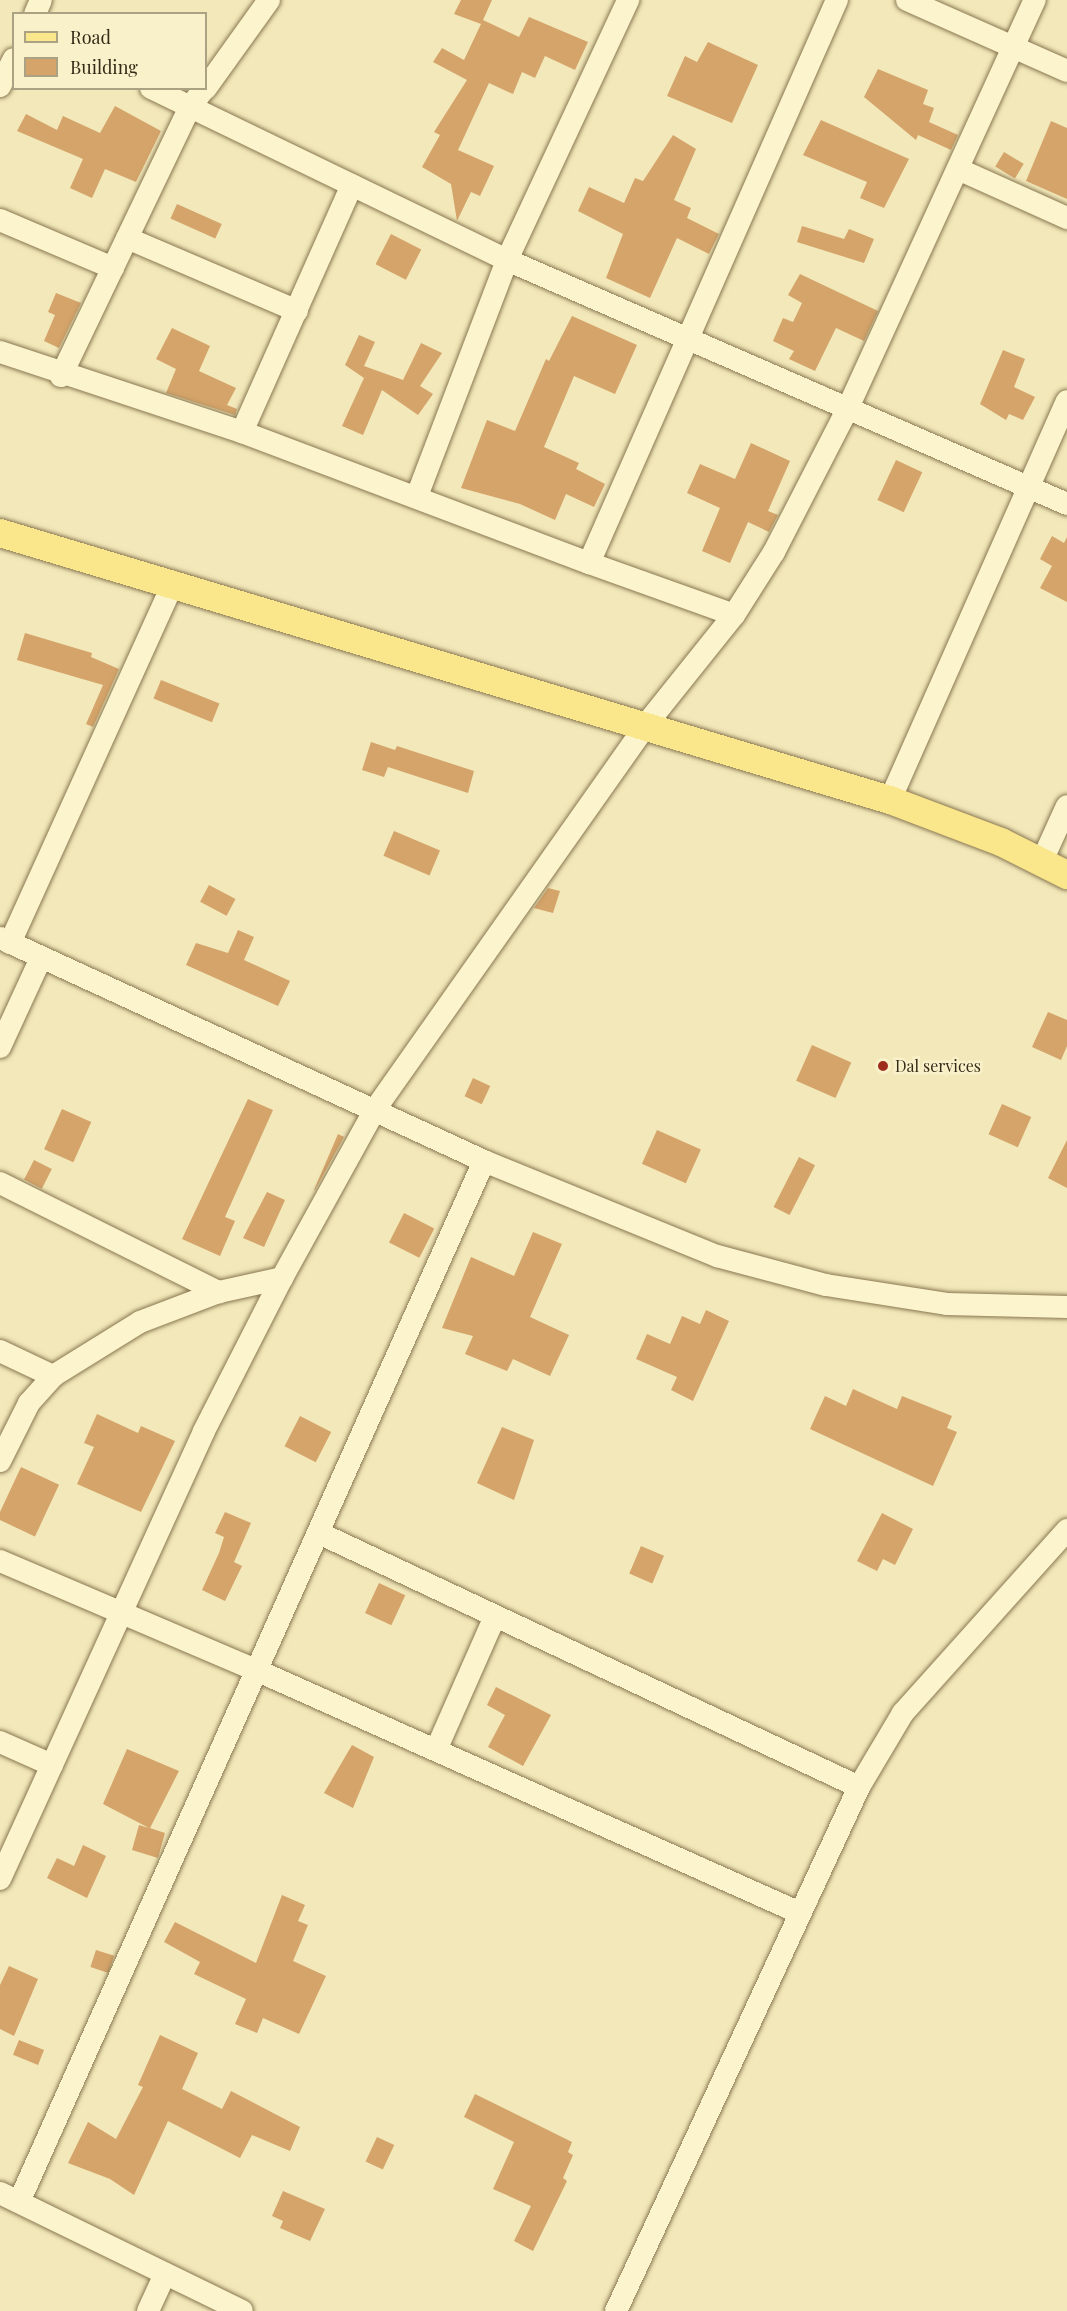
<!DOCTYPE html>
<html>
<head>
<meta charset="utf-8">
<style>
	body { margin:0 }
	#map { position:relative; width:1067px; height:2311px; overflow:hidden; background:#f2e8b9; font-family:"Playfair Display",serif }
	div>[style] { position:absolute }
	.building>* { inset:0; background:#d4a46a; transform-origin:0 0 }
	.roads { filter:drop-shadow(0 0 2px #897752) drop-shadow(0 0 2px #897752) }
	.minor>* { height:22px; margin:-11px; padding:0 11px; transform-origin:11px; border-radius:11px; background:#fcf4cc }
	.major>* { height:28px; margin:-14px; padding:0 14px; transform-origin:14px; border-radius:14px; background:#fae68b }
	.dots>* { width:16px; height:16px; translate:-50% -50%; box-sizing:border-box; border:3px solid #f9f1c9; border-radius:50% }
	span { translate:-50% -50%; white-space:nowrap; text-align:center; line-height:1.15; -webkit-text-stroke:5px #f9f1c9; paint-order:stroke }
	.poi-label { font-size:16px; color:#362b19 }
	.left { translate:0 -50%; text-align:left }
	.legend { position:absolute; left:12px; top:12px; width:195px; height:78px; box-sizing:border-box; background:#f9f1c9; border:2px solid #aba283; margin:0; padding:8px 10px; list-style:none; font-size:18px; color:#362b19 }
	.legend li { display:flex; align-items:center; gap:12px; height:30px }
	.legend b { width:30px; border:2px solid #aba283 }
</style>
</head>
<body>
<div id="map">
	<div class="building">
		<div style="clip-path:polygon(461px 0,492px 0,483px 20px,519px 37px,529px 17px,588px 42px,575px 70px,545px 56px,535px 78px,522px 72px,513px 94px,489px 83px,458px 150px,494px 166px,480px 196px,471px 192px,457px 221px,451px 184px,422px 167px,440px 135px,434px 132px,467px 80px,433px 62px,442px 48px,464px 60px,481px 24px,454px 14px)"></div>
		<div style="clip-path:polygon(708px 42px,758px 65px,732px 123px,667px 96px,685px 56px,697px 62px)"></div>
		<div style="clip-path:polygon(878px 69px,928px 90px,923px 104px,934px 108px,929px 122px,958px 135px,951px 150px,918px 135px,916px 140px,864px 97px)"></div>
		<div style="clip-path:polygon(115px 106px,161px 131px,136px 182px,105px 169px,92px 198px,70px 188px,83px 159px,17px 131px,26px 114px,57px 130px,63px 116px,100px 133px)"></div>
		<div style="clip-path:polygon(821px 120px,909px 159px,884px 208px,860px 198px,867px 182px,803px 155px)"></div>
		<div style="clip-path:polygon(1051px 121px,1067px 128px,1067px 199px,1026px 181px)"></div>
		<div style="clip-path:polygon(673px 135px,696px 149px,674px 200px,691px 208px,687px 218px,719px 234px,709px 254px,677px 238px,650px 298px,606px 278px,623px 234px,578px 211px,589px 187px,624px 203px,635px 178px,643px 181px)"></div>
		<div style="left:1004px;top:152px;width:23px;height:17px;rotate:31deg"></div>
		<div style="left:177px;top:204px;width:49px;height:16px;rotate:24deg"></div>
		<div style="clip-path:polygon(802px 226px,844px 239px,849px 229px,874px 239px,864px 263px,797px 242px)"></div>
		<div style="left:391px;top:234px;width:34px;height:34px;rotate:27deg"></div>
		<div style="clip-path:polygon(800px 274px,878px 311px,864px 341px,836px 328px,815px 371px,789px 359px,794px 351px,773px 341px,783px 318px,793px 322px,802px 303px,788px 295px)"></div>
		<div style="clip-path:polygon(56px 293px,81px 303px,59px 348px,44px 341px,55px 315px,48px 312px)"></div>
		<div style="clip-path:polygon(572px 316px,637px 345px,615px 394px,574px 376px,544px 447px,579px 463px,576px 469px,605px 484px,594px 507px,566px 494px,555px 520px,520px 504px,461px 488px,487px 420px,515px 431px,546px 359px,549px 361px)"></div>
		<div style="clip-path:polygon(172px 328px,210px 346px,199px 371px,236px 388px,227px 405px,237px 409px,235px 415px,166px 393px,176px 369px,156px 359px)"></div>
		<div style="clip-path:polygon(359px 335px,375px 342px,364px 366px,403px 380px,421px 343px,442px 353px,420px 386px,433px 394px,418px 415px,382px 390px,363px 435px,342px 426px,364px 378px,345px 365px)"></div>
		<div style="clip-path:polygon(1003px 350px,1025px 359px,1014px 387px,1035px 397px,1023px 420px,1009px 414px,1006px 420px,980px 404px)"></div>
		<div style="clip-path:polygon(751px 443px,790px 461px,768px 511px,778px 515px,769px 532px,748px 522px,730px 563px,702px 551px,720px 508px,687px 493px,700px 464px,735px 479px)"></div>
		<div style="left:896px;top:460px;width:29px;height:44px;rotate:25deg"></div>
		<div style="clip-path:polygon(1052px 536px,1064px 543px,1067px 537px,1067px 602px,1040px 588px,1052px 566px,1040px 559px)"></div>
		<div style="clip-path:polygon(25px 633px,92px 653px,91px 657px,119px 669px,93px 727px,86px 724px,103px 685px,17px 660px)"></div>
		<div style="left:161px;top:680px;width:63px;height:20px;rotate:22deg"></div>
		<div style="clip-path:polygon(371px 742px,395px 750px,397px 746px,474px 771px,468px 793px,388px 767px,384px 777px,362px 770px)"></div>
		<div style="left:394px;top:831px;width:50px;height:27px;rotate:23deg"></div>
		<div style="left:209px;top:885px;width:30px;height:19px;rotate:28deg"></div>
		<div style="clip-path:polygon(548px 888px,560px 891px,553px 913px,534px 908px)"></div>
		<div style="clip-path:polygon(238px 930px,254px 937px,244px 960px,290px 981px,278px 1006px,186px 965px,196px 943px,228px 953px)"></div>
		<div style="clip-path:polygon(1048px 1012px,1067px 1020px,1067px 1046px,1061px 1060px,1032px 1047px)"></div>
		<div style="left:812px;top:1045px;width:43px;height:39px;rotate:24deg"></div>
		<div style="left:473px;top:1078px;width:19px;height:20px;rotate:25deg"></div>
		<div style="clip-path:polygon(248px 1099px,273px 1110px,225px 1217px,235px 1221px,220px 1256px,182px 1239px)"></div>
		<div style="left:1002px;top:1104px;width:32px;height:33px;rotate:24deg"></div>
		<div style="left:62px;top:1109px;width:32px;height:44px;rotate:24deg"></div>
		<div style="left:657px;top:1130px;width:48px;height:37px;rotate:24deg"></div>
		<div style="clip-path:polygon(338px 1134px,344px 1137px,315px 1190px,314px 1190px)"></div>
		<div style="clip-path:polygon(1067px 1140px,1067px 1188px,1048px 1178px)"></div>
		<div style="left:799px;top:1157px;width:18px;height:56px;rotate:27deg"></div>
		<div style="left:34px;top:1160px;width:20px;height:22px;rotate:27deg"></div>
		<div style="clip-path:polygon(267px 1192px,285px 1200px,264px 1247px,243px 1238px)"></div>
		<div style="left:404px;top:1213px;width:34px;height:33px;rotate:27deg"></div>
		<div style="clip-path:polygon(533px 1232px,562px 1244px,530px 1317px,569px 1335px,550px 1376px,513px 1359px,507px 1371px,465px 1354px,473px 1336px,442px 1328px,471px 1257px,514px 1276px)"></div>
		<div style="clip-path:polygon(706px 1310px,729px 1321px,693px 1401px,671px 1390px,677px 1377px,636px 1359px,647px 1334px,670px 1344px,682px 1316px,700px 1324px)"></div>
		<div style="clip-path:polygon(853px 1389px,897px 1409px,902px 1396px,952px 1416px,947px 1428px,957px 1432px,933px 1486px,810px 1429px,825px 1396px,846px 1406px)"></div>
		<div style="clip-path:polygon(97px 1414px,138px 1433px,141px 1426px,175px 1441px,141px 1512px,77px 1484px,94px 1447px,84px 1443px)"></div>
		<div style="left:300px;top:1416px;width:35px;height:34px;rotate:27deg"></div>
		<div style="clip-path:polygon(502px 1427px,534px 1440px,514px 1500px,477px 1483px)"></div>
		<div style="left:21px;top:1467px;width:42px;height:57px;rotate:25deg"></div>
		<div style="clip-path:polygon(225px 1512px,251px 1523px,234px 1562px,242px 1566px,225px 1601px,202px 1590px,219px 1553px,224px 1537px,215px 1533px)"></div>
		<div style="clip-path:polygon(882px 1513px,913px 1529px,895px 1565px,883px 1559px,877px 1571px,857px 1561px)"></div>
		<div style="left:641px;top:1546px;width:25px;height:30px;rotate:23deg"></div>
		<div style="left:379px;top:1583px;width:29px;height:33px;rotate:25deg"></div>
		<div style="clip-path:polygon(496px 1687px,551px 1715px,523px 1766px,488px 1747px,505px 1715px,487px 1705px)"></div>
		<div style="clip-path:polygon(352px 1745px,374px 1757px,353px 1808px,324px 1793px)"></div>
		<div style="clip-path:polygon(127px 1749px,179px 1771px,150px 1828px,165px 1833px,158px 1858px,132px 1850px,139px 1825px,149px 1828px,103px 1804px)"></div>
		<div style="clip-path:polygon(83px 1845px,106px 1856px,87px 1898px,47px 1878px,57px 1858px,74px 1866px)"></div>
		<div style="clip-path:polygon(282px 1895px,305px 1905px,298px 1921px,308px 1925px,293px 1961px,326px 1976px,299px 2034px,263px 2018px,257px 2033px,235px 2024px,246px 1999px,194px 1974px,200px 1962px,164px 1942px,175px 1922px,256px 1963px)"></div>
		<div style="left:96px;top:1950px;width:19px;height:18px;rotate:18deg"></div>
		<div style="clip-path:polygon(9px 1966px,38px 1979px,14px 2036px,0 2029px,0 1985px)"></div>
		<div style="clip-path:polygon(160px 2035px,198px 2053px,182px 2089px,222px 2109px,231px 2091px,300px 2127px,290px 2151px,252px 2135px,240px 2158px,168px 2121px,134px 2195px,110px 2179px,68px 2163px,88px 2122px,116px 2139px,143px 2087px,138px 2085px)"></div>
		<div style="left:19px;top:2040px;width:27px;height:16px;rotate:22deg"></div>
		<div style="clip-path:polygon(475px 2094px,572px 2142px,568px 2152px,573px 2155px,563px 2178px,567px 2181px,533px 2251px,514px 2241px,531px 2206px,493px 2189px,514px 2142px,464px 2117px)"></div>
		<div style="left:377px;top:2137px;width:19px;height:27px;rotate:25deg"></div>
		<div style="clip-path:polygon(283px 2191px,325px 2209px,310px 2241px,280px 2228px,283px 2221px,272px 2216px)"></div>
	</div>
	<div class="roads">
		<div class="minor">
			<div style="left:907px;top:0;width:175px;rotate:23.9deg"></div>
			<div style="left:35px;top:14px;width:15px;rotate:-67deg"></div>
			<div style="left:0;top:86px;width:30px;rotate:-63deg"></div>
			<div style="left:151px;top:88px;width:395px;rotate:25.8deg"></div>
			<div style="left:507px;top:260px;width:611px;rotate:23.54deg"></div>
			<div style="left:206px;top:88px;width:108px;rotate:-54.4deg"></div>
			<div style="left:958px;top:169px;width:120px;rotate:24.2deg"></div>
			<div style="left:0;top:220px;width:123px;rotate:23deg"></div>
			<div style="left:127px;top:238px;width:185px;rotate:23.2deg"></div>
			<div style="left:0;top:352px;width:255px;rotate:18.3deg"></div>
			<div style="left:242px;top:432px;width:371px;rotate:20.7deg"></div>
			<div style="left:589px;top:563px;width:615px;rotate:-66.23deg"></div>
			<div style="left:61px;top:376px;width:298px;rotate:-64.4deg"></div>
			<div style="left:190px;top:107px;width:24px;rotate:-52deg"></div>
			<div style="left:242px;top:432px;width:270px;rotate:-66deg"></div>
			<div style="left:417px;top:496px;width:253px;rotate:-69.1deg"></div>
			<div style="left:507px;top:260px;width:287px;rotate:-65deg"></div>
			<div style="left:589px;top:563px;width:154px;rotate:19.7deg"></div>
			<div style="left:890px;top:800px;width:436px;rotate:-66.1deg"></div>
			<div style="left:1042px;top:861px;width:60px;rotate:-65.6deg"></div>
			<div style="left:0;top:938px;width:533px;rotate:24.74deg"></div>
			<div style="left:484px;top:1161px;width:252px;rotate:22.2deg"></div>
			<div style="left:717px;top:1256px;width:113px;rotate:14.9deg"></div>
			<div style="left:826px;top:1285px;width:122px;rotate:8.9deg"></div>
			<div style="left:947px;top:1304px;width:120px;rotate:1.4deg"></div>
			<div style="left:10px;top:943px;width:390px;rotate:-65.6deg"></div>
			<div style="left:0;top:1047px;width:98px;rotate:-65.3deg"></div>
			<div style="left:0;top:1183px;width:245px;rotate:26.5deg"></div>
			<div style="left:0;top:1351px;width:59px;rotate:25.3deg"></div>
			<div style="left:0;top:1461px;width:65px;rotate:-63.4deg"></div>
			<div style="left:29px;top:1403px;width:36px;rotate:-48deg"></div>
			<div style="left:53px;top:1376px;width:102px;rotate:-31.8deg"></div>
			<div style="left:140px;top:1322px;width:85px;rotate:-20.8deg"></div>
			<div style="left:219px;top:1292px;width:65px;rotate:-12.5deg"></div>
			<div style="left:319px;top:1533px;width:597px;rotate:25.19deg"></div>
			<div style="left:0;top:1561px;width:278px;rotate:23.1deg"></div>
			<div style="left:256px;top:1670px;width:596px;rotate:24.07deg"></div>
			<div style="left:0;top:1742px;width:57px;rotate:23.9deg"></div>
			<div style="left:436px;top:1750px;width:146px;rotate:-66.2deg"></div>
			<div style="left:0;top:1879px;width:492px;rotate:-65.5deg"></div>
			<div style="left:204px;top:1431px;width:172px;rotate:-63deg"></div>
			<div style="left:282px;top:1278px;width:194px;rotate:-61.1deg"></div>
			<div style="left:376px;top:1108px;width:467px;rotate:-54.8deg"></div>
			<div style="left:645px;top:726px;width:142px;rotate:-51.3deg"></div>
			<div style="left:734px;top:615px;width:75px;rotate:-57.6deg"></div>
			<div style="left:774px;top:552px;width:160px;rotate:-62.8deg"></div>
			<div style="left:847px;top:410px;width:451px;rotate:-65.4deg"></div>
			<div style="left:0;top:2193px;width:269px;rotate:26deg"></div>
			<div style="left:19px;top:2202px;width:1140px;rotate:-65.93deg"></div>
			<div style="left:148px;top:2311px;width:41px;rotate:-65.3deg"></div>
			<div style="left:616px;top:2311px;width:578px;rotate:-65.12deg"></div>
			<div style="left:859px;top:1787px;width:86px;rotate:-59.3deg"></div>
			<div style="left:903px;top:1713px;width:246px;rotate:-48.1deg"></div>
		</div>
		<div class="major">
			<div style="left:0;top:533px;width:929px;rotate:16.7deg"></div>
			<div style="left:890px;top:800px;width:119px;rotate:20.7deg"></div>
			<div style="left:1001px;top:842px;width:74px;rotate:26.6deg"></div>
		</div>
	</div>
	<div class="dots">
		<div style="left:883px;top:1066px;background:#9e2d1d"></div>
	</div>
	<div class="poi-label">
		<span class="left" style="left:895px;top:1066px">Dal services</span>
	</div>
	<ul class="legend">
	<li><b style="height:8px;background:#fae68b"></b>Road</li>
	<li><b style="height:16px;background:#d4a46a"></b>Building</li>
	</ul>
</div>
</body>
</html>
